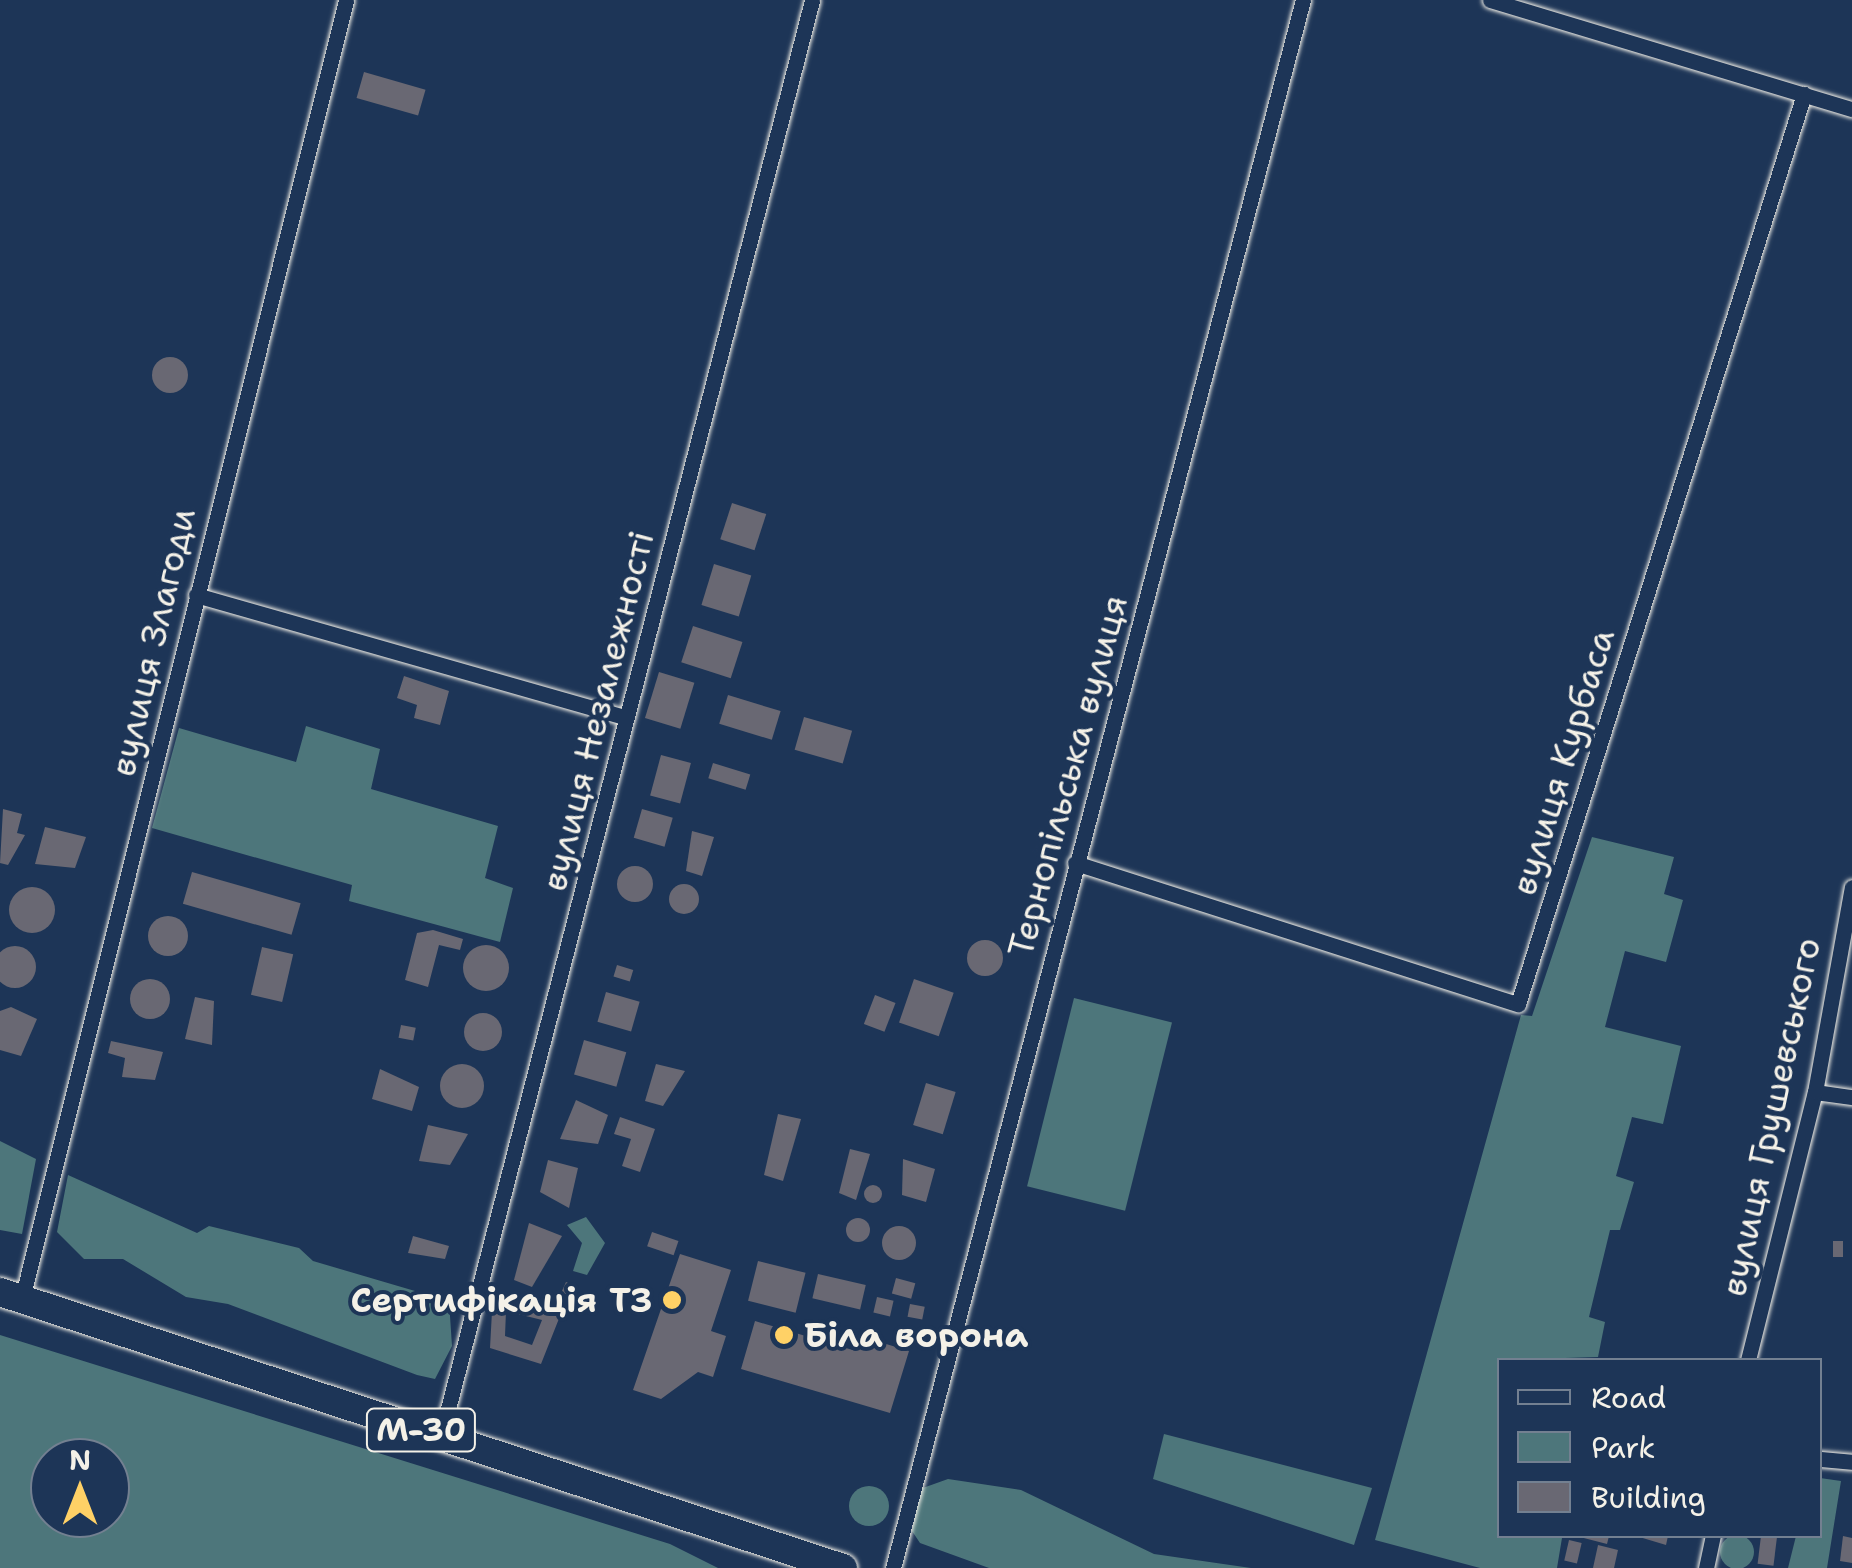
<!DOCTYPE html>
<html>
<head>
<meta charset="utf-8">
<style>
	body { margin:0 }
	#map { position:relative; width:1852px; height:1568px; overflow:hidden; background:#1d3557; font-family:"Shantell Sans",sans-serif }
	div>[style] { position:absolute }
	.green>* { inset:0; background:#4d767b; transform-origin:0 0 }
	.round { border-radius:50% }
	.building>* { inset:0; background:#696873; transform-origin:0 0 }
	.roads { filter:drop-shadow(0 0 2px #f4f1e8) drop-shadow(0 0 2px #f4f1e8) }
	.street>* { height:15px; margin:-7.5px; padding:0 7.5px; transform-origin:7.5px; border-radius:7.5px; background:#1d3557 }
	.highway>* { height:28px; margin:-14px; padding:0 14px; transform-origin:14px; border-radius:14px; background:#1d3557 }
	.dots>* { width:28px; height:28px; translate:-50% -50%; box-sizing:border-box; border:5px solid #1d3557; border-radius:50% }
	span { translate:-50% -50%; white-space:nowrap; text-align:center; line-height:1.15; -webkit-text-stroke:8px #1d3557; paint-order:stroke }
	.shield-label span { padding:2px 8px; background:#1d3557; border:2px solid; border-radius:8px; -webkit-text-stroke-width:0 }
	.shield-label { font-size:32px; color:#f4f1e8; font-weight:700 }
	.street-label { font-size:35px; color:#f4f1e8 }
	.poi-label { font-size:35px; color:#f4f1e8; font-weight:700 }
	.right { translate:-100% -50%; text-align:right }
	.left { translate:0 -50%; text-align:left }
	.legend { position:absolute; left:1497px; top:1358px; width:325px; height:180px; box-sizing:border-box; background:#1d3557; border:2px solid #738091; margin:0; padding:12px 18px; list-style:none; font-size:30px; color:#f4f1e8 }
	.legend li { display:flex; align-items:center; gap:20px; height:50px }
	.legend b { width:50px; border:2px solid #738091 }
	.north { position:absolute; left:30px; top:1438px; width:100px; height:100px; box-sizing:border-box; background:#1d3557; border:2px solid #738091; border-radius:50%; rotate:0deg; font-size:28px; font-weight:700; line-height:40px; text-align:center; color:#f4f1e8 }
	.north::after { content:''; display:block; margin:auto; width:35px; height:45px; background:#ffd166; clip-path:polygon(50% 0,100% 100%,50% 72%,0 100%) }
</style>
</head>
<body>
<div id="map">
	<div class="green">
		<div style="clip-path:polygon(306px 726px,380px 749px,371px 789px,498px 826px,485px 878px,513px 888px,500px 942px,349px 901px,352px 885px,152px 828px,179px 728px,296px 762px)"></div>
		<div style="clip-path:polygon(1592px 837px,1674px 857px,1664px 894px,1683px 900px,1666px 962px,1625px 951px,1605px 1027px,1681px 1046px,1663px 1124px,1632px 1117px,1616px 1176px,1634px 1182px,1620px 1230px,1610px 1230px,1589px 1317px,1605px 1322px,1598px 1357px,1500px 1360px,1500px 1536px,1562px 1538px,1557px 1568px,1480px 1568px,1375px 1540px,1521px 1015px,1532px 1016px)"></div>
		<div style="left:1074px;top:998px;width:101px;height:194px;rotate:14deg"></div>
		<div style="clip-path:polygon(0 1141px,36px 1159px,22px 1234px,0 1230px)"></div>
		<div style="clip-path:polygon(68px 1175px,197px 1233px,209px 1226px,299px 1248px,313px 1261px,449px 1301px,452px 1346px,435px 1379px,417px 1375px,228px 1304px,186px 1297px,123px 1259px,84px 1259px,57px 1232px)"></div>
		<div style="clip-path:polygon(586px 1217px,605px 1243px,587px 1275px,573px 1271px,582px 1243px,567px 1225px)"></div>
		<div style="clip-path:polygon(evenodd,0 1335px,670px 1544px,718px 1568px,0 1568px,0 1335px,50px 1458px,110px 1458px,110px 1518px,50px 1518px,50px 1458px)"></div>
		<div style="clip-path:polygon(1164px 1434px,1372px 1488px,1354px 1545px,1153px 1479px)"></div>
		<div style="clip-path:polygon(1820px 1478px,1841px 1481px,1827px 1568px,1788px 1568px,1796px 1536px,1820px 1536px)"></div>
		<div style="clip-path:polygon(948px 1479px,1021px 1490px,1154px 1554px,1251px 1568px,989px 1568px,920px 1543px,912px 1531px,920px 1489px)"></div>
		<div class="round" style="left:849px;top:1486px;width:40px;height:40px"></div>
		<div class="round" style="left:1720px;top:1535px;width:34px;height:34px"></div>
	</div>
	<div class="building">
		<div style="left:364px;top:72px;width:64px;height:27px;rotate:16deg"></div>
		<div class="round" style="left:152px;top:357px;width:36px;height:36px"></div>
		<div style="left:732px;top:503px;width:36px;height:38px;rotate:18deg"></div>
		<div style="left:714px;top:564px;width:39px;height:43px;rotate:17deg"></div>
		<div style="left:693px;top:626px;width:52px;height:38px;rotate:18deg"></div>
		<div style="left:659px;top:672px;width:37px;height:48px;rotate:17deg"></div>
		<div style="clip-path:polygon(404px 676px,449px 691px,440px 725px,414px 718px,417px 705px,397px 698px)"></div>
		<div style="left:728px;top:695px;width:55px;height:30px;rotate:17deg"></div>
		<div style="left:804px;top:717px;width:50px;height:34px;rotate:16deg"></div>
		<div style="left:661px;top:755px;width:31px;height:42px;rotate:15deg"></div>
		<div style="left:713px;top:763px;width:39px;height:16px;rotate:17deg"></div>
		<div style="clip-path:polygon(3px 809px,22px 814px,17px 833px,25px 835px,8px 865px,0 863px)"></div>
		<div style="left:642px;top:809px;width:32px;height:30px;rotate:16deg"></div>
		<div style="clip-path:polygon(45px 827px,86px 837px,75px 868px,35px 864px)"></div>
		<div style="clip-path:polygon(692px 831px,714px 837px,702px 876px,686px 871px)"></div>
		<div class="round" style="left:617px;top:866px;width:36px;height:36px"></div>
		<div style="left:192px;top:872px;width:113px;height:33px;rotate:16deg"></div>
		<div class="round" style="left:669px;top:884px;width:30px;height:30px"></div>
		<div class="round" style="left:9px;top:887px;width:46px;height:46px"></div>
		<div class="round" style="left:148px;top:916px;width:40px;height:40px"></div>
		<div style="clip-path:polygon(433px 930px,463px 939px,460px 950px,439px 945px,428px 987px,405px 980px,417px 933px)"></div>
		<div class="round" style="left:967px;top:940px;width:36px;height:36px"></div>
		<div class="round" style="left:463px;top:945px;width:46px;height:46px"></div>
		<div class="round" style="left:-6px;top:946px;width:42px;height:42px"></div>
		<div style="left:262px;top:947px;width:32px;height:49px;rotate:13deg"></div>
		<div style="left:617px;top:965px;width:17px;height:12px;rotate:17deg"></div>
		<div style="left:914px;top:979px;width:42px;height:46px;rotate:19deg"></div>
		<div class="round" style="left:130px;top:979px;width:40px;height:40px"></div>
		<div style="left:606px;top:992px;width:35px;height:31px;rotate:16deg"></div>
		<div style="left:875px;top:995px;width:22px;height:31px;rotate:21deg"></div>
		<div style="clip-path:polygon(195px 997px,214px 1001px,212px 1045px,185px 1039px)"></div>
		<div style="clip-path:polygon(11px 1007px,37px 1019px,21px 1056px,0 1050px,0 1011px)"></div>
		<div class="round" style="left:464px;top:1013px;width:38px;height:38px"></div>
		<div style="left:401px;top:1025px;width:15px;height:13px;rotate:11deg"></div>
		<div style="left:584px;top:1040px;width:44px;height:36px;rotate:16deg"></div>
		<div style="clip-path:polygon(111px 1041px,163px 1052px,155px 1080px,122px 1077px,125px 1058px,108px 1053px)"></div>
		<div style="clip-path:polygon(656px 1064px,685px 1071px,663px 1106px,645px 1101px)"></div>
		<div class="round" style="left:440px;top:1064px;width:44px;height:44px"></div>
		<div style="clip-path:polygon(380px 1069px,419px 1087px,412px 1111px,372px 1099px)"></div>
		<div style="left:926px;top:1083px;width:31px;height:44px;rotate:17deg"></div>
		<div style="clip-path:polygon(576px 1100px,608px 1115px,598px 1144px,560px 1139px)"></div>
		<div style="clip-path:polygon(778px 1114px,801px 1119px,783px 1181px,764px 1175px)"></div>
		<div style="clip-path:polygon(620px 1117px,655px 1129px,640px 1172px,622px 1166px,631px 1139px,614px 1134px)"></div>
		<div style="clip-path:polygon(428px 1125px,468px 1134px,450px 1165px,419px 1161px)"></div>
		<div style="clip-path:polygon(850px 1149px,870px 1154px,856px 1200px,839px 1193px)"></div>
		<div style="clip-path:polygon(903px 1159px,935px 1169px,926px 1202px,902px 1195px)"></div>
		<div style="clip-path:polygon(548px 1160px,578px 1168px,569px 1208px,540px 1192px)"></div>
		<div class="round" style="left:864px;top:1185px;width:18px;height:18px"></div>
		<div class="round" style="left:846px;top:1218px;width:24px;height:24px"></div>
		<div style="clip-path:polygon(529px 1223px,562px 1236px,532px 1287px,514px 1280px)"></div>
		<div class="round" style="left:882px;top:1226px;width:34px;height:34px"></div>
		<div style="left:652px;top:1232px;width:28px;height:15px;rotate:19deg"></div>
		<div style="clip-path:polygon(413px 1236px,449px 1246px,445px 1259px,408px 1253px)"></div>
		<div style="left:1833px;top:1241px;width:10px;height:16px"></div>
		<div style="clip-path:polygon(680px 1254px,731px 1270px,711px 1331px,726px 1336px,713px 1377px,698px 1372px,661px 1399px,633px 1390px)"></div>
		<div style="left:758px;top:1261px;width:49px;height:41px;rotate:14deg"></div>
		<div style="left:818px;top:1274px;width:49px;height:25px;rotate:13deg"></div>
		<div style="left:896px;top:1278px;width:20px;height:16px;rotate:15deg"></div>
		<div style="left:566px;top:1282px;width:12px;height:17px;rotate:24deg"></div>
		<div style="clip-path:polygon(evenodd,493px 1293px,562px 1311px,541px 1364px,490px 1348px,493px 1293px,506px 1311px,542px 1320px,532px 1345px,505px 1336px,506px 1311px)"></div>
		<div style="left:877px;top:1297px;width:17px;height:16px;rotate:13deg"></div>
		<div style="left:910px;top:1304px;width:15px;height:13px;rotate:11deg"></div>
		<div style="clip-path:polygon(755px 1321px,856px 1351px,860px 1336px,909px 1351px,890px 1413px,741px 1369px)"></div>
		<div style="clip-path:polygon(1576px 1536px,1609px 1536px,1607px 1544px)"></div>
		<div style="clip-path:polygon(1636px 1536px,1668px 1536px,1666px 1545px)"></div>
		<div style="left:1761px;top:1536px;width:16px;height:28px;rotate:7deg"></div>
		<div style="clip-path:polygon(1843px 1536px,1852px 1538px,1852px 1563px,1840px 1561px)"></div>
		<div style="left:1569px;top:1540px;width:13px;height:21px;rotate:13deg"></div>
		<div style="clip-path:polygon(1598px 1545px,1618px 1550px,1614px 1568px,1593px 1568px)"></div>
	</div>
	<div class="roads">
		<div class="street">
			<div style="left:1490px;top:0;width:378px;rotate:16.8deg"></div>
			<div style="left:196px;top:595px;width:446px;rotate:15.9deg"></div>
			<div style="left:1075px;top:863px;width:465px;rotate:17.7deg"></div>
			<div style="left:1518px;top:1004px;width:954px;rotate:-72.55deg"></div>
			<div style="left:1815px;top:1092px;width:37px;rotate:8deg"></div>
			<div style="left:22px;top:1299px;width:1339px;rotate:-75.99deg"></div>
			<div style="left:1748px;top:1360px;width:276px;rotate:-76deg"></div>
			<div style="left:1815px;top:1092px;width:208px;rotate:-79.8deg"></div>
			<div style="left:441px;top:1436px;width:1483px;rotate:-75.51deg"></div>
			<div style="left:1820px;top:1459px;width:32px;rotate:5deg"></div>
			<div style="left:893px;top:1568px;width:1621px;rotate:-75.35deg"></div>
			<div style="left:1706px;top:1568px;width:33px;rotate:-78deg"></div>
		</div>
		<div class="highway">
			<div style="left:0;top:1292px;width:887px;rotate:18.13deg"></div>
		</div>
	</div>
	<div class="dots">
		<div style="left:672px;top:1300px;background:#ffd166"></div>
		<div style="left:784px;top:1335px;background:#ffd166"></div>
	</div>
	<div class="shield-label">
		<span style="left:421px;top:1430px">М-30</span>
	</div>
	<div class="street-label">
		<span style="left:153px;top:642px;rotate:-77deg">вулиця Злагоди</span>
		<span style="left:598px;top:711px;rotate:-76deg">вулиця Незалежності</span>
		<span style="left:1563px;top:762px;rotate:-73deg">вулиця Курбаса</span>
		<span style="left:1068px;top:776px;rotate:-75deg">Тернопільська вулиця</span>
		<span style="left:1771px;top:1117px;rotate:-78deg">вулиця Грушевського</span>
	</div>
	<div class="poi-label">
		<span class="right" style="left:652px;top:1300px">Сертифікація ТЗ</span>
		<span class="left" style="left:804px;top:1335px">Біла ворона</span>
	</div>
	<ul class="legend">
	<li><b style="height:12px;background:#1d3557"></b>Road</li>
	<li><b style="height:28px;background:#4d767b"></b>Park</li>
	<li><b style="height:28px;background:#696873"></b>Building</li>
	</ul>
	<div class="north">N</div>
</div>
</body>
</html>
